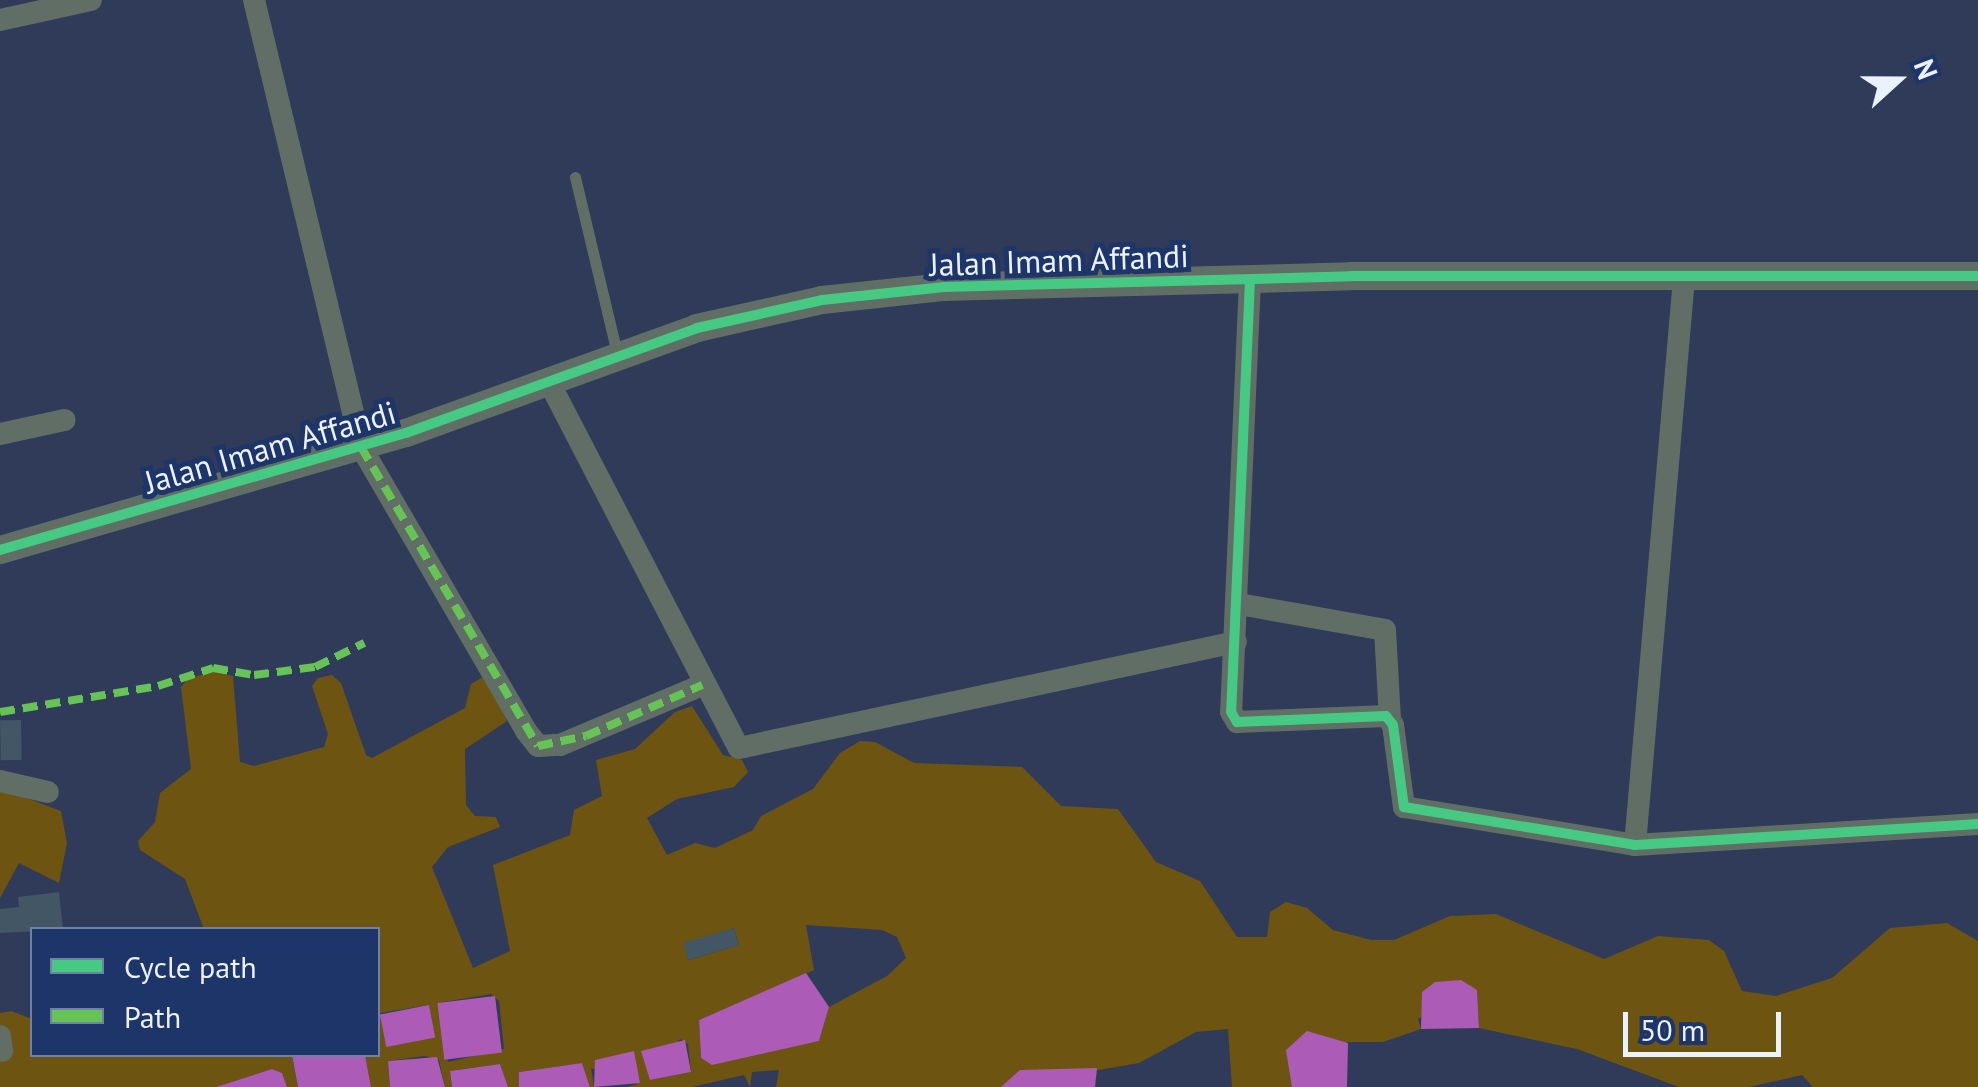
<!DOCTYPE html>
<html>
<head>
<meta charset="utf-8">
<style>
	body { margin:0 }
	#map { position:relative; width:1978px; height:1087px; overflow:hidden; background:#2f3b58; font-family:"PT Sans",sans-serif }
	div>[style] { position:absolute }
	.green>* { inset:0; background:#6d5411 }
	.water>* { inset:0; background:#ac5cb7; transform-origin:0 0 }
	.building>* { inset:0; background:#425664; transform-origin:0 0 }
	.service>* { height:11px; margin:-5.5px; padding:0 5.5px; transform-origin:5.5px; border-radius:5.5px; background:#606e66 }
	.minor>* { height:22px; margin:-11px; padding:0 11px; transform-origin:11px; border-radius:11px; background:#606e66 }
	.tertiary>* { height:28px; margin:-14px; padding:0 14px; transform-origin:14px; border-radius:14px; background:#606e66 }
	.quiet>* { height:8px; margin-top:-4px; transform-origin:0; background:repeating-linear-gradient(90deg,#66c356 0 15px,transparent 0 23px) }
	.cycleway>* { height:10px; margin:-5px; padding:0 5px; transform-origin:5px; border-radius:5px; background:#46c982 }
	span { translate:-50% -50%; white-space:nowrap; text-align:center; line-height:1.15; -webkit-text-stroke:10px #1e3569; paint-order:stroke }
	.street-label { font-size:32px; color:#ebf2ff }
	.legend { position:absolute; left:30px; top:927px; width:350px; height:130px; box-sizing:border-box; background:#1e3569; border:2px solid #7081a5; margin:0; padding:12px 18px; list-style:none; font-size:30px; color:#ebf2ff }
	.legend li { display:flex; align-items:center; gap:20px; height:50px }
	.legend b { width:50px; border:2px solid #7081a5 }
	.north { position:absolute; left:1848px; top:30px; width:100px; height:100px; -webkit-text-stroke:8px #1e3569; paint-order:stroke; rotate:69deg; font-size:28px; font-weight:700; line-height:40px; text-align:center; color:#ebf2ff }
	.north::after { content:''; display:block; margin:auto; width:35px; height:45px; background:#ebf2ff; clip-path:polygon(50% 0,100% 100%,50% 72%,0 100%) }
	.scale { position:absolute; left:1623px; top:1012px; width:158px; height:45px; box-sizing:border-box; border:5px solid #ebf2ff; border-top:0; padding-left:12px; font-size:30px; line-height:35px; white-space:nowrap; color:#ebf2ff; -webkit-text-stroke:8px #1e3569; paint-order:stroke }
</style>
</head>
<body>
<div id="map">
	<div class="green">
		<div style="clip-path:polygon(evenodd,214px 672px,233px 676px,240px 762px,254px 766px,324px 747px,328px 734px,312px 686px,318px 678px,332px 675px,341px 683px,366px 755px,372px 758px,465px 708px,471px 684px,486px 675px,507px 721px,465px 749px,466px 805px,475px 816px,496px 817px,500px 827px,448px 847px,432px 867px,473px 968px,510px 951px,493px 865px,570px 835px,574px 810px,602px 796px,596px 760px,635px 749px,675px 712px,692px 706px,723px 755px,742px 760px,748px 772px,734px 787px,677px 799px,647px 818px,667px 855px,695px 843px,715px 848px,753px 830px,761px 816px,813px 789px,840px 753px,860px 741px,875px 742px,914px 763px,1022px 767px,1061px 806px,1118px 809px,1156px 862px,1200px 881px,1237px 937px,1267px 937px,1270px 912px,1286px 902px,1307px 908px,1333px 930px,1371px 940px,1394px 940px,1450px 916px,1496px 914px,1604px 959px,1658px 936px,1709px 940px,1724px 951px,1742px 991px,1776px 996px,1832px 978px,1890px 928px,1947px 923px,1978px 941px,1978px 1087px,1813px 1087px,1802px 1075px,1749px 1087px,1679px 1087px,1577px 1049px,1479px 1028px,1477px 990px,1418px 1019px,1421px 1029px,1383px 1042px,1331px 1042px,1292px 1087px,1232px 1087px,1228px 1029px,1196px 1032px,1139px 1063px,1001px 1087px,776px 1087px,779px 1070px,752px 1072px,750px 1087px,744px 1075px,692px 1087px,626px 1087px,638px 1084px,591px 1068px,594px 1087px,590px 1087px,582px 1063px,519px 1072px,519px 1087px,508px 1087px,500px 1064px,456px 1070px,450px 1073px,452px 1087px,445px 1087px,439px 1060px,425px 1056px,388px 1061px,390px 1087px,371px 1087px,365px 1055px,378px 1054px,378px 930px,204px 929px,185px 879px,140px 850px,138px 841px,155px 822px,160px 793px,191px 769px,181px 687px,189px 678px,214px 672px,806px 925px,882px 930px,897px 937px,906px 958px,887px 976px,829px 1007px,819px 1041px,701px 1059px,699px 1020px,814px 970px,806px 925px,214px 672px,734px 928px,739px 945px,689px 960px,684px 944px,734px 928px,214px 672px,491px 994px,499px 1001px,504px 1049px,448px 1062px,438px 1003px,491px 994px,214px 672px,429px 1005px,435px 1037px,386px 1045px,380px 1013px,429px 1005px,214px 672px,680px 1039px,688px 1044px,691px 1072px,650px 1080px,680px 1039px)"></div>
		<div style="clip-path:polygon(0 788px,61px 811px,67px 843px,59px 883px,19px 863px,0 898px)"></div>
		<div style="clip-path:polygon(11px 1011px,32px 1019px,32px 1054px,292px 1055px,298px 1087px,287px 1087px,282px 1073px,272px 1069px,216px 1087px,0 1087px,0 1013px)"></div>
	</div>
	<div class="water">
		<div style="clip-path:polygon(806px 973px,829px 1007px,819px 1041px,712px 1065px,701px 1058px,699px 1020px)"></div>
		<div style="clip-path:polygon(1461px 980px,1477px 990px,1479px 1028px,1421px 1029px,1422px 992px,1435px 982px)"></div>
		<div style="left:495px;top:996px;width:57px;height:58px;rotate:83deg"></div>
		<div style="left:429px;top:1005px;width:33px;height:50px;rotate:79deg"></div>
		<div style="clip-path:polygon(1307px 1031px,1348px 1043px,1347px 1087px,1292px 1087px,1286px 1050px)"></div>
		<div style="clip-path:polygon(685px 1040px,691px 1072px,650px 1080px,641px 1051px)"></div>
		<div style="clip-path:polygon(634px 1051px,640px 1083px,594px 1087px,595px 1060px)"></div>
		<div style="clip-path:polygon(292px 1055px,365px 1055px,371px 1087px,298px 1087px)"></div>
		<div style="clip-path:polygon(437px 1057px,445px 1087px,390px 1087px,388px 1061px)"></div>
		<div style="clip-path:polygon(582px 1063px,590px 1087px,519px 1087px,519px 1072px)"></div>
		<div style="clip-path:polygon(500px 1064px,508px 1087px,452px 1087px,450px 1071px)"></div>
		<div style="clip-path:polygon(1097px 1068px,1095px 1087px,1001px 1087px,1020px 1070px)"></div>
		<div style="clip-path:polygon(272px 1069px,282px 1073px,287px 1087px,216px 1087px)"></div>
	</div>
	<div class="building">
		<div style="left:21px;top:720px;width:40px;height:21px;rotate:89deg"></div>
		<div style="clip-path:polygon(59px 892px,63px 930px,0 933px,0 909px,19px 907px,18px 897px)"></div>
		<div style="left:734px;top:928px;width:18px;height:53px;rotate:74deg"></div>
	</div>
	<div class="service">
		<div style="left:575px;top:177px;width:185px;rotate:76.6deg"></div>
	</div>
	<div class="minor">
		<div style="left:254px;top:0;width:460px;rotate:76.5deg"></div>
		<div style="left:361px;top:447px;width:328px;rotate:59.8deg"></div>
		<div style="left:526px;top:731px;width:19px;rotate:51deg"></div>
		<div style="left:538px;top:746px;width:22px;rotate:-3deg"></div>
		<div style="left:560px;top:745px;width:154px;rotate:-22.9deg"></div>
		<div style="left:0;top:20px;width:93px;rotate:-12.4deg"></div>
		<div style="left:1250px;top:280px;width:432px;rotate:92.5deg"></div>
		<div style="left:1231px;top:712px;width:12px;rotate:59deg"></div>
		<div style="left:1237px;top:722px;width:149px;rotate:-2.3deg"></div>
		<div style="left:1386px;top:716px;width:11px;rotate:52deg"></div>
		<div style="left:1393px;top:725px;width:83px;rotate:82.4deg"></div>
		<div style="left:1404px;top:807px;width:234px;rotate:9.3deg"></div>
		<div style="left:1635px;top:845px;width:344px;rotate:-3.5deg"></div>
		<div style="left:549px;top:382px;width:412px;rotate:62.6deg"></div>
		<div style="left:739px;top:748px;width:508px;rotate:-12.04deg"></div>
		<div style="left:0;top:434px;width:66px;rotate:-12.2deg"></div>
		<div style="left:1239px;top:604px;width:148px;rotate:10.1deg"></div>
		<div style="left:1385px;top:630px;width:89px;rotate:86.8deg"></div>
		<div style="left:0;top:781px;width:49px;rotate:12.9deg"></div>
		<div style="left:1635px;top:845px;width:569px;rotate:-85.06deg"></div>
		<div style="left:0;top:1036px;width:15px;rotate:82deg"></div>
	</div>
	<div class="tertiary">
		<div style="left:0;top:550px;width:423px;rotate:-16.1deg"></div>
		<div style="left:406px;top:433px;width:309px;rotate:-19.8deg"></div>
		<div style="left:697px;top:328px;width:128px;rotate:-12.6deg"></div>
		<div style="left:822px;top:300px;width:123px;rotate:-6.1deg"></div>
		<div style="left:944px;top:287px;width:407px;rotate:-1.5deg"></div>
		<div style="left:1351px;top:276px;width:627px"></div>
	</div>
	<div class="quiet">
		<div style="left:361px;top:447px;width:347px;rotate:59.4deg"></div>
		<div style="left:538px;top:746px;width:49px;rotate:-11.8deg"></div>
		<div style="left:586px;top:736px;width:127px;rotate:-23.7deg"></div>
		<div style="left:0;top:712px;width:160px;rotate:-9.3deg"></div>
		<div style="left:158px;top:686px;width:58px;rotate:-18.1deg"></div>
		<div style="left:213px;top:668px;width:42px;rotate:9.7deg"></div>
		<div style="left:254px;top:675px;width:62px;rotate:-7.5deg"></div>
		<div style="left:315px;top:667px;width:55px;rotate:-26.1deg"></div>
	</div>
	<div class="cycleway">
		<div style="left:1250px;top:280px;width:432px;rotate:92.5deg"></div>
		<div style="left:1231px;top:712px;width:12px;rotate:59deg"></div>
		<div style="left:1237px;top:722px;width:149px;rotate:-2.3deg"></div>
		<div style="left:1386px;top:716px;width:11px;rotate:52deg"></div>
		<div style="left:1393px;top:725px;width:83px;rotate:82.4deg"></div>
		<div style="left:1404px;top:807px;width:234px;rotate:9.3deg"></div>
		<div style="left:1635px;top:845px;width:344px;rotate:-3.5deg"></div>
		<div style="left:0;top:550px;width:423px;rotate:-16.1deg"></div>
		<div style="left:406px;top:433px;width:309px;rotate:-19.8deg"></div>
		<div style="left:697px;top:328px;width:128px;rotate:-12.6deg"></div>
		<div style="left:822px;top:300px;width:123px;rotate:-6.1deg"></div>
		<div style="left:944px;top:287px;width:407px;rotate:-1.5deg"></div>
		<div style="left:1351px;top:276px;width:627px"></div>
	</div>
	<div class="street-label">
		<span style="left:1059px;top:260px;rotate:-2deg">Jalan Imam Affandi</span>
		<span style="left:270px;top:447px;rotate:-16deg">Jalan Imam Affandi</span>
	</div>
	<ul class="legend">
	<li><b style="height:12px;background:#46c982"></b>Cycle path</li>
	<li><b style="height:12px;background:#66c356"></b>Path</li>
	</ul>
	<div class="north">N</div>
	<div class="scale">50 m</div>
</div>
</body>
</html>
